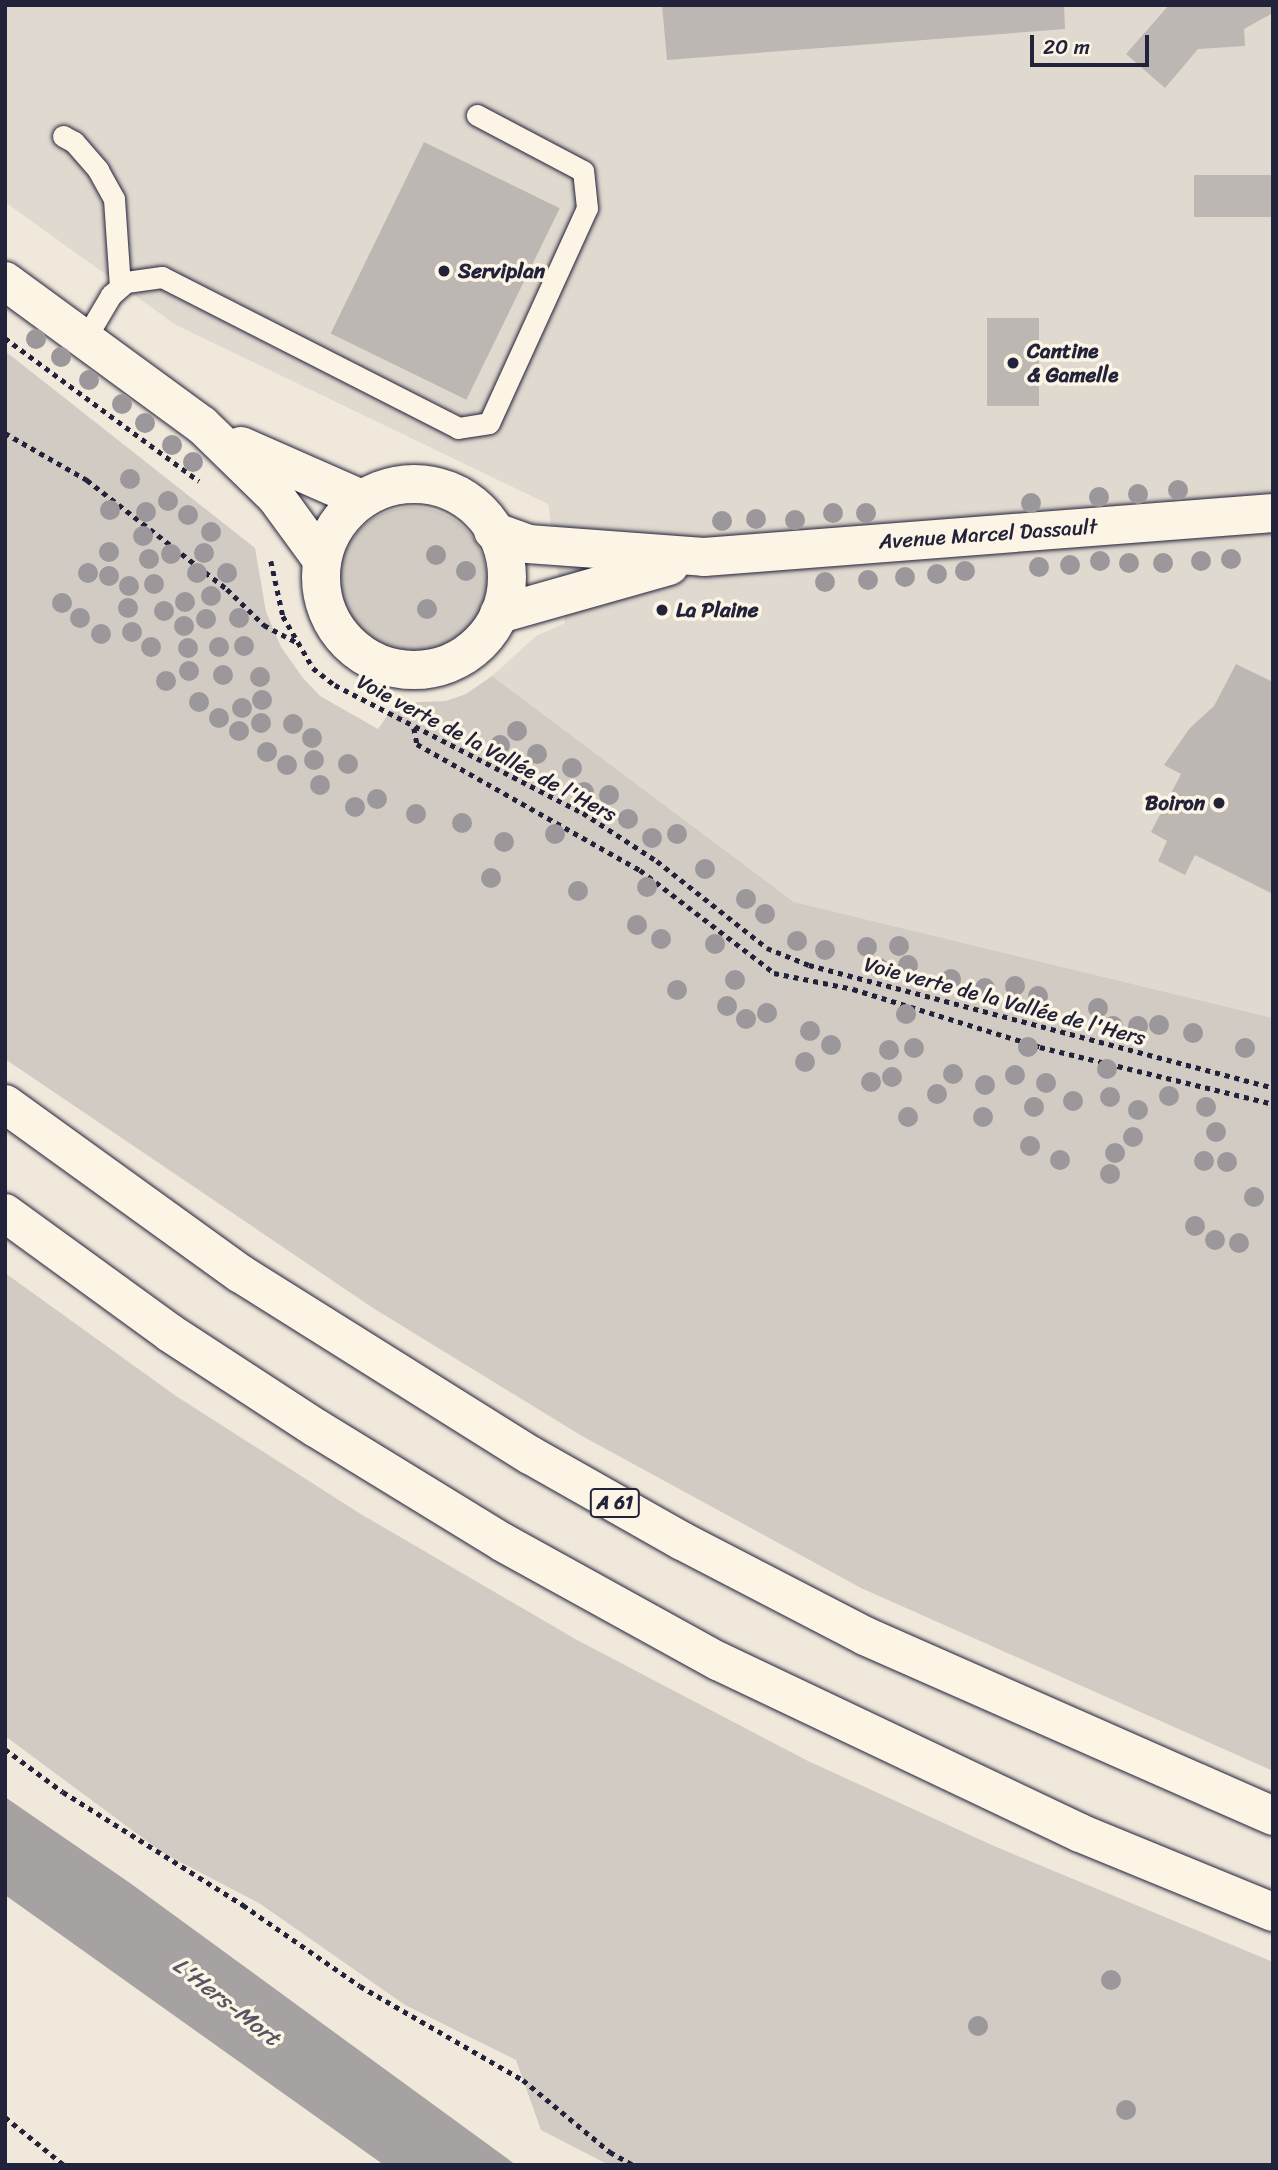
<!DOCTYPE html>
<html>
<head>
<meta charset="utf-8">
<style>
	body { margin:0 }
	#map { position:relative; width:1278px; height:2170px; overflow:hidden; background:#efe8db; font-family:Sriracha,sans-serif }
	div>[style] { position:absolute }
	.built>* { inset:0; background:#e0d9cf }
	.green>* { inset:0; background:#d1cbc3 }
	.round { border-radius:50% }
	.water>* { inset:0; background:#a6a2a2 }
	.building>* { inset:0; background:#bcb7b3; transform-origin:0 0 }
	.path>* { height:4.5px; margin-top:-2.25px; transform-origin:0; background:repeating-linear-gradient(90deg,#22223b 0 5px,transparent 0 10px) }
	.roads { filter:drop-shadow(0 0 2px #22223b) drop-shadow(0 0 2px #22223b) }
	.service>* { height:21px; margin:-10.5px; padding:0 10.5px; transform-origin:10.5px; border-radius:10.5px; background:#fcf5e5 }
	.tertiary>* { height:38px; margin:-19px; padding:0 19px; transform-origin:19px; border-radius:19px; background:#fcf5e5 }
	.tertiary>.ring { margin:-19px; padding:0; box-sizing:content-box; background:none; border:38px solid #fcf5e5; border-radius:50% }
	.motorway>* { height:38px; margin:-19px; padding:0 19px; transform-origin:19px; border-radius:19px; background:#fcf5e5 }
	.trees>* { width:20px; height:20px; margin:-10px; border-radius:50%; background:#9b979a }
	.dots>* { width:19px; height:19px; translate:-50% -50%; box-sizing:border-box; border:4px solid #fcf5e5; border-radius:50% }
	span { translate:-50% -50%; white-space:nowrap; text-align:center; line-height:1.15; -webkit-text-stroke:7px #fcf5e5; paint-order:stroke }
	.shield-label span { padding:2px 5px; background:#fcf5e5; border:2px solid; border-radius:5px; -webkit-text-stroke-width:0 }
	.shield-label { font-size:19px; color:#22223b; font-weight:700 }
	.poi-label { font-size:21px; color:#22223b; font-weight:700 }
	.left { translate:0 -50%; text-align:left }
	.right { translate:-100% -50%; text-align:right }
	.street-label { font-size:21px; color:#22223b }
	.water-label { font-size:23px; color:#575564; font-style:italic }
	.frame { position:absolute; inset:0; border:7px solid #22223b; pointer-events:none }
	.scale { position:absolute; left:1030px; top:35px; width:119px; height:32px; box-sizing:border-box; border:4px solid #22223b; border-top:0; padding-left:9px; font-size:21px; line-height:24px; white-space:nowrap; color:#22223b; -webkit-text-stroke:5px #fcf5e5; paint-order:stroke }
</style>
</head>
<body>
<div id="map">
	<div class="built">
		<div style="clip-path:polygon(5px 5px,1273px 5px,1273px 1018px,794px 902px,492px 676px,536px 636px,565px 623px,548px 504px,176px 325px,5px 202px)"></div>
	</div>
	<div class="green">
		<div style="clip-path:polygon(5px 351px,255px 548px,266px 612px,281px 647px,303px 678px,320px 696px,378px 729px,396px 703px,446px 701px,466px 694px,492px 676px,794px 902px,1273px 1018px,1273px 1771px,861px 1588px,582px 1436px,373px 1308px,5px 1059px)"></div>
		<div class="round" style="left:339px;top:507px;width:148px;height:148px"></div>
		<div style="clip-path:polygon(5px 1273px,176px 1396px,359px 1513px,577px 1640px,808px 1761px,994px 1846px,1273px 1962px,1273px 2165px,609px 2165px,541px 2130px,516px 2060px,405px 2005px,259px 1903px,163px 1853px,5px 1736px)"></div>
	</div>
	<div class="water">
		<div style="clip-path:polygon(5px 1797px,130px 1883px,516px 2165px,384px 2165px,5px 1895px)"></div>
	</div>
	<div class="building">
		<div style="clip-path:polygon(662px 5px,1064px 5px,1065px 29px,667px 60px)"></div>
		<div style="clip-path:polygon(1169px 5px,1273px 5px,1273px 13px,1244px 29px,1245px 46px,1198px 49px,1165px 88px,1126px 54px)"></div>
		<div style="left:424px;top:142px;width:151px;height:213px;rotate:26deg"></div>
		<div style="left:1273px;top:175px;width:42px;height:79px;rotate:90deg"></div>
		<div style="left:1039px;top:318px;width:88px;height:52px;rotate:90deg"></div>
		<div style="clip-path:polygon(1236px 664px,1273px 682px,1273px 894px,1195px 855px,1185px 875px,1158px 861px,1167px 841px,1151px 832px,1181px 774px,1164px 765px,1190px 728px,1214px 706px)"></div>
	</div>
	<div class="path">
		<div style="left:5px;top:338px;width:241px;rotate:36.4deg"></div>
		<div style="left:5px;top:433px;width:95px;rotate:29.8deg"></div>
		<div style="left:87px;top:480px;width:177px;rotate:37.9deg"></div>
		<div style="left:227px;top:589px;width:52px;rotate:44.2deg"></div>
		<div style="left:264px;top:625px;width:36px;rotate:28deg"></div>
		<div style="left:271px;top:561px;width:56px;rotate:77.7deg"></div>
		<div style="left:283px;top:616px;width:60px;rotate:60deg"></div>
		<div style="left:313px;top:668px;width:28px;rotate:38deg"></div>
		<div style="left:335px;top:685px;width:279px;rotate:27.3deg"></div>
		<div style="left:583px;top:813px;width:88px;rotate:33deg"></div>
		<div style="left:657px;top:861px;width:140px;rotate:38.3deg"></div>
		<div style="left:767px;top:948px;width:45px;rotate:22deg"></div>
		<div style="left:809px;top:965px;width:480px;rotate:14.8deg"></div>
		<div style="left:414px;top:728px;width:16px;rotate:79deg"></div>
		<div style="left:417px;top:744px;width:256px;rotate:29.5deg"></div>
		<div style="left:640px;top:870px;width:169px;rotate:37.5deg"></div>
		<div style="left:774px;top:973px;width:81px;rotate:11.4deg"></div>
		<div style="left:853px;top:989px;width:196px;rotate:17.2deg"></div>
		<div style="left:1040px;top:1047px;width:240px;rotate:13.7deg"></div>
		<div style="left:5px;top:1749px;width:72px;rotate:36.6deg"></div>
		<div style="left:63px;top:1792px;width:213px;rotate:32.1deg"></div>
		<div style="left:243px;top:1905px;width:142px;rotate:34.7deg"></div>
		<div style="left:360px;top:1986px;width:188px;rotate:30deg"></div>
		<div style="left:523px;top:2080px;width:113px;rotate:39.6deg"></div>
		<div style="left:610px;top:2152px;width:26px;rotate:29deg"></div>
		<div style="left:5px;top:2117px;width:76px;rotate:39.1deg"></div>
	</div>
	<div class="roads">
		<div class="service">
			<div style="left:63px;top:136px;width:13px;rotate:29deg"></div>
			<div style="left:74px;top:142px;width:37px;rotate:49deg"></div>
			<div style="left:98px;top:170px;width:33px;rotate:61deg"></div>
			<div style="left:114px;top:199px;width:88px;rotate:86.1deg"></div>
			<div style="left:85px;top:339px;width:51px;rotate:-59.4deg"></div>
			<div style="left:111px;top:295px;width:20px;rotate:-41deg"></div>
			<div style="left:126px;top:282px;width:36px;rotate:-8deg"></div>
			<div style="left:162px;top:277px;width:332px;rotate:27deg"></div>
			<div style="left:458px;top:428px;width:31px;rotate:-9deg"></div>
			<div style="left:489px;top:423px;width:236px;rotate:-65.5deg"></div>
			<div style="left:587px;top:208px;width:37px;rotate:-96deg"></div>
			<div style="left:583px;top:171px;width:120px;rotate:-152.2deg"></div>
		</div>
		<div class="tertiary">
			<div style="left:5px;top:281px;width:244px;rotate:36.2deg"></div>
			<div style="left:202px;top:425px;width:103px;rotate:44.2deg"></div>
			<div style="left:276px;top:497px;width:78px;rotate:53.9deg"></div>
			<div style="left:241px;top:446px;width:132px;rotate:23.7deg"></div>
			<div class="ring" style="left:321px;top:484px;width:148px;height:148px"></div>
			<div style="left:493px;top:531px;width:37px;rotate:20deg"></div>
			<div style="left:528px;top:544px;width:176px;rotate:4.2deg"></div>
			<div style="left:704px;top:557px;width:571px;rotate:-4.42deg"></div>
			<div style="left:499px;top:614px;width:177px;rotate:-15.8deg"></div>
		</div>
		<div class="motorway">
			<div style="left:5px;top:1104px;width:291px;rotate:35.8deg"></div>
			<div style="left:241px;top:1274px;width:341px;rotate:32.1deg"></div>
			<div style="left:530px;top:1455px;width:175px;rotate:29.5deg"></div>
			<div style="left:682px;top:1541px;width:206px;rotate:27.4deg"></div>
			<div style="left:865px;top:1636px;width:446px;rotate:23.8deg"></div>
			<div style="left:5px;top:1213px;width:204px;rotate:36deg"></div>
			<div style="left:170px;top:1333px;width:174px;rotate:33.1deg"></div>
			<div style="left:316px;top:1428px;width:218px;rotate:31.5deg"></div>
			<div style="left:502px;top:1542px;width:247px;rotate:28.9deg"></div>
			<div style="left:718px;top:1661px;width:401px;rotate:25.4deg"></div>
			<div style="left:1080px;top:1833px;width:209px;rotate:22.3deg"></div>
		</div>
	</div>
	<div class="trees">
		<div style="left:36px;top:339px"></div>
		<div style="left:61px;top:357px"></div>
		<div style="left:89px;top:380px"></div>
		<div style="left:122px;top:404px"></div>
		<div style="left:145px;top:423px"></div>
		<div style="left:172px;top:445px"></div>
		<div style="left:193px;top:462px"></div>
		<div style="left:130px;top:479px"></div>
		<div style="left:1178px;top:490px"></div>
		<div style="left:1138px;top:494px"></div>
		<div style="left:1099px;top:497px"></div>
		<div style="left:168px;top:501px"></div>
		<div style="left:1031px;top:503px"></div>
		<div style="left:110px;top:510px"></div>
		<div style="left:146px;top:512px"></div>
		<div style="left:833px;top:513px"></div>
		<div style="left:866px;top:513px"></div>
		<div style="left:188px;top:515px"></div>
		<div style="left:756px;top:519px"></div>
		<div style="left:795px;top:520px"></div>
		<div style="left:722px;top:521px"></div>
		<div style="left:211px;top:532px"></div>
		<div style="left:143px;top:536px"></div>
		<div style="left:109px;top:552px"></div>
		<div style="left:204px;top:553px"></div>
		<div style="left:171px;top:554px"></div>
		<div style="left:436px;top:555px"></div>
		<div style="left:149px;top:559px"></div>
		<div style="left:1231px;top:559px"></div>
		<div style="left:1100px;top:561px"></div>
		<div style="left:1201px;top:561px"></div>
		<div style="left:1129px;top:563px"></div>
		<div style="left:1163px;top:563px"></div>
		<div style="left:1070px;top:565px"></div>
		<div style="left:1039px;top:567px"></div>
		<div style="left:466px;top:571px"></div>
		<div style="left:965px;top:571px"></div>
		<div style="left:88px;top:573px"></div>
		<div style="left:197px;top:573px"></div>
		<div style="left:227px;top:573px"></div>
		<div style="left:937px;top:574px"></div>
		<div style="left:109px;top:576px"></div>
		<div style="left:905px;top:577px"></div>
		<div style="left:868px;top:580px"></div>
		<div style="left:825px;top:582px"></div>
		<div style="left:154px;top:584px"></div>
		<div style="left:129px;top:586px"></div>
		<div style="left:211px;top:596px"></div>
		<div style="left:185px;top:602px"></div>
		<div style="left:62px;top:603px"></div>
		<div style="left:128px;top:608px"></div>
		<div style="left:427px;top:609px"></div>
		<div style="left:164px;top:611px"></div>
		<div style="left:80px;top:618px"></div>
		<div style="left:239px;top:618px"></div>
		<div style="left:206px;top:619px"></div>
		<div style="left:184px;top:626px"></div>
		<div style="left:132px;top:632px"></div>
		<div style="left:101px;top:634px"></div>
		<div style="left:244px;top:646px"></div>
		<div style="left:151px;top:647px"></div>
		<div style="left:219px;top:647px"></div>
		<div style="left:188px;top:648px"></div>
		<div style="left:189px;top:671px"></div>
		<div style="left:223px;top:675px"></div>
		<div style="left:260px;top:677px"></div>
		<div style="left:166px;top:681px"></div>
		<div style="left:262px;top:700px"></div>
		<div style="left:199px;top:702px"></div>
		<div style="left:242px;top:708px"></div>
		<div style="left:219px;top:718px"></div>
		<div style="left:261px;top:723px"></div>
		<div style="left:293px;top:724px"></div>
		<div style="left:239px;top:731px"></div>
		<div style="left:517px;top:731px"></div>
		<div style="left:312px;top:738px"></div>
		<div style="left:500px;top:745px"></div>
		<div style="left:267px;top:752px"></div>
		<div style="left:537px;top:754px"></div>
		<div style="left:314px;top:760px"></div>
		<div style="left:348px;top:764px"></div>
		<div style="left:287px;top:765px"></div>
		<div style="left:572px;top:768px"></div>
		<div style="left:320px;top:785px"></div>
		<div style="left:584px;top:792px"></div>
		<div style="left:609px;top:795px"></div>
		<div style="left:377px;top:799px"></div>
		<div style="left:355px;top:807px"></div>
		<div style="left:416px;top:814px"></div>
		<div style="left:628px;top:819px"></div>
		<div style="left:462px;top:823px"></div>
		<div style="left:555px;top:834px"></div>
		<div style="left:677px;top:834px"></div>
		<div style="left:652px;top:838px"></div>
		<div style="left:504px;top:842px"></div>
		<div style="left:705px;top:869px"></div>
		<div style="left:491px;top:878px"></div>
		<div style="left:647px;top:887px"></div>
		<div style="left:578px;top:891px"></div>
		<div style="left:746px;top:899px"></div>
		<div style="left:765px;top:914px"></div>
		<div style="left:637px;top:925px"></div>
		<div style="left:661px;top:939px"></div>
		<div style="left:797px;top:941px"></div>
		<div style="left:715px;top:944px"></div>
		<div style="left:899px;top:946px"></div>
		<div style="left:867px;top:947px"></div>
		<div style="left:825px;top:950px"></div>
		<div style="left:908px;top:965px"></div>
		<div style="left:879px;top:968px"></div>
		<div style="left:951px;top:979px"></div>
		<div style="left:735px;top:980px"></div>
		<div style="left:1015px;top:986px"></div>
		<div style="left:985px;top:988px"></div>
		<div style="left:677px;top:990px"></div>
		<div style="left:1038px;top:996px"></div>
		<div style="left:727px;top:1006px"></div>
		<div style="left:1098px;top:1008px"></div>
		<div style="left:767px;top:1013px"></div>
		<div style="left:906px;top:1014px"></div>
		<div style="left:746px;top:1019px"></div>
		<div style="left:1159px;top:1025px"></div>
		<div style="left:1113px;top:1026px"></div>
		<div style="left:1138px;top:1026px"></div>
		<div style="left:810px;top:1031px"></div>
		<div style="left:1193px;top:1033px"></div>
		<div style="left:831px;top:1045px"></div>
		<div style="left:1028px;top:1047px"></div>
		<div style="left:914px;top:1048px"></div>
		<div style="left:1245px;top:1048px"></div>
		<div style="left:889px;top:1050px"></div>
		<div style="left:805px;top:1062px"></div>
		<div style="left:1107px;top:1069px"></div>
		<div style="left:953px;top:1074px"></div>
		<div style="left:1015px;top:1075px"></div>
		<div style="left:892px;top:1077px"></div>
		<div style="left:871px;top:1082px"></div>
		<div style="left:1046px;top:1083px"></div>
		<div style="left:985px;top:1085px"></div>
		<div style="left:937px;top:1094px"></div>
		<div style="left:1169px;top:1096px"></div>
		<div style="left:1110px;top:1097px"></div>
		<div style="left:1073px;top:1101px"></div>
		<div style="left:1034px;top:1107px"></div>
		<div style="left:1206px;top:1107px"></div>
		<div style="left:1138px;top:1110px"></div>
		<div style="left:908px;top:1117px"></div>
		<div style="left:983px;top:1117px"></div>
		<div style="left:1216px;top:1132px"></div>
		<div style="left:1133px;top:1137px"></div>
		<div style="left:1030px;top:1146px"></div>
		<div style="left:1115px;top:1153px"></div>
		<div style="left:1060px;top:1160px"></div>
		<div style="left:1204px;top:1161px"></div>
		<div style="left:1227px;top:1162px"></div>
		<div style="left:1110px;top:1174px"></div>
		<div style="left:1254px;top:1197px"></div>
		<div style="left:1195px;top:1226px"></div>
		<div style="left:1215px;top:1240px"></div>
		<div style="left:1239px;top:1243px"></div>
		<div style="left:1111px;top:1980px"></div>
		<div style="left:978px;top:2026px"></div>
		<div style="left:1126px;top:2110px"></div>
	</div>
	<div class="dots">
		<div style="left:444px;top:271px;background:#22223b"></div>
		<div style="left:1013px;top:363px;background:#22223b"></div>
		<div style="left:662px;top:610px;background:#22223b"></div>
		<div style="left:1219px;top:803px;background:#22223b"></div>
	</div>
	<div class="shield-label">
		<span style="left:615px;top:1503px">A 61</span>
	</div>
	<div class="poi-label">
		<span class="left" style="left:458px;top:271px">Serviplan</span>
		<span class="left" style="left:1027px;top:363px">Cantine<br>&amp; Gamelle</span>
		<span class="left" style="left:676px;top:610px">La Plaine</span>
		<span class="right" style="left:1205px;top:803px">Boiron</span>
	</div>
	<div class="street-label">
		<span style="left:988px;top:534px;rotate:-4deg">Avenue Marcel Dassault</span>
		<span style="left:487px;top:748px;rotate:28deg">Voie verte de la Vallée de l'Hers</span>
		<span style="left:1005px;top:1001px;rotate:15deg">Voie verte de la Vallée de l'Hers</span>
	</div>
	<div class="water-label">
		<span style="left:226px;top:2002px;rotate:38deg">L'Hers-Mort</span>
	</div>
	<div class="frame"></div>
	<div class="scale">20 m</div>
</div>
</body>
</html>
